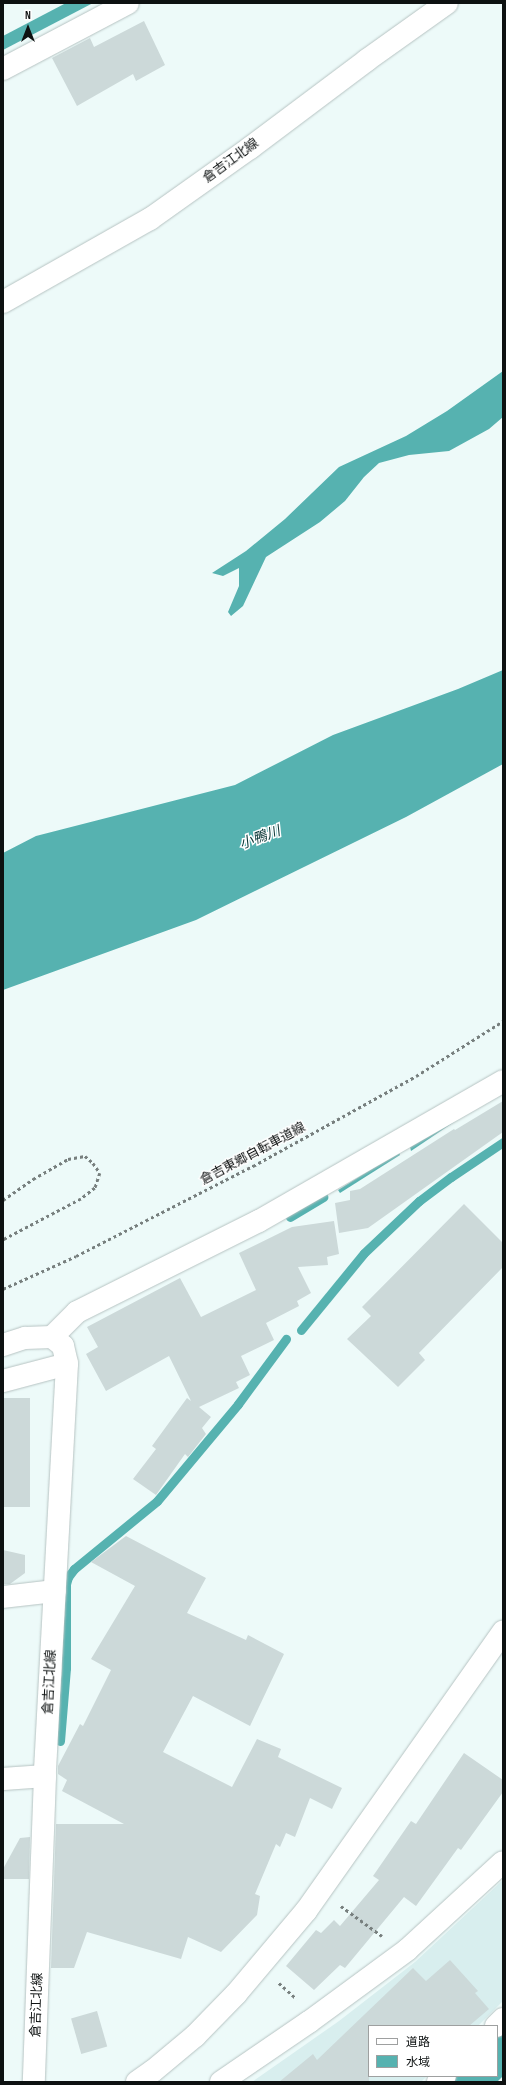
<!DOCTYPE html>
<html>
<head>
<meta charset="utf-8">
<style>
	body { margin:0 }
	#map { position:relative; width:506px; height:2085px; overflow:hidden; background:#edfaf9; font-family:"Sofia Sans Condensed","Noto Sans JP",sans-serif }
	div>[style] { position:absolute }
	.built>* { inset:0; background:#d8eeee }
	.water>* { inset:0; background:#56b2b0 }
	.stream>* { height:9px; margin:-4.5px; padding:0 4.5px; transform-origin:4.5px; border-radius:4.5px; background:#56b2b0 }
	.building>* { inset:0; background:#ccd9d9; transform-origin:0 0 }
	.path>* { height:2.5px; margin-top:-1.25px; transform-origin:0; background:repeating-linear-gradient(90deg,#777f7e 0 3px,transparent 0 6px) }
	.roads { filter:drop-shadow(0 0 1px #b6c3c2) drop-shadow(0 0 1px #b6c3c2) }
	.street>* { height:22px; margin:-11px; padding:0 11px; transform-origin:11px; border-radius:11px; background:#fff }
	.secondary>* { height:22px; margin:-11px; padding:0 11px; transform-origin:11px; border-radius:11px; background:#fff }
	span { translate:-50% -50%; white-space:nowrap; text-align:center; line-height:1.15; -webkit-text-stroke:3px #fff; paint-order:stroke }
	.street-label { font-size:13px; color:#0d1111 }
	.water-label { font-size:14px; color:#083635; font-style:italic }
	.frame { position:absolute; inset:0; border:4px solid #0d1111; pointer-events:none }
	.legend { position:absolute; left:368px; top:2025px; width:130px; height:52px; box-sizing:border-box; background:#fff; border:1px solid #9ea0a0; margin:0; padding:5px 7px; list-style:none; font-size:12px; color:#0d1111 }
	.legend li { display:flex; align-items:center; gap:8px; height:20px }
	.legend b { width:20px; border:1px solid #9ea0a0 }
	.north { position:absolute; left:8px; top:8px; width:40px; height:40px; -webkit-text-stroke:3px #fff; paint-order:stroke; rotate:0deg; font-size:11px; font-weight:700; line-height:16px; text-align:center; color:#0d1111 }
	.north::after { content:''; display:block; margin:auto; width:14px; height:18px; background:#0d1111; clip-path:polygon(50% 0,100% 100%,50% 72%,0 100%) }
</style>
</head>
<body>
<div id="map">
	<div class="built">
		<div style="clip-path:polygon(503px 1880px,503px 2001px,478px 2026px,369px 2026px,369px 2076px,427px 2076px,421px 2082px,252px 2082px,339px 2021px,415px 1962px)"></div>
	</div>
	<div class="water">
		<div style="clip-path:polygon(66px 3px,93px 3px,3px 50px,3px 36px)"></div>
		<div style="clip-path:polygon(503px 371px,503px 417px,489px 429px,449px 451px,409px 455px,379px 463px,364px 477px,345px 501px,320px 522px,266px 557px,243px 606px,231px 616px,228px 612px,239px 586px,239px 568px,223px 576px,212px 573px,246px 551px,285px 519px,339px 467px,406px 436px,447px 411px)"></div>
		<div style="clip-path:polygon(503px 670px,503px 764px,406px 817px,196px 920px,3px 990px,3px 853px,36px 836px,235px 785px,333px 735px,458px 689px)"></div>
		<div style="clip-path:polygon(456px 1117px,457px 1120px,411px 1151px,410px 1147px)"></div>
		<div style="clip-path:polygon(399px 1152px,400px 1155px,340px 1193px,338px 1190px)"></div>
		<div style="clip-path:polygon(503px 2031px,503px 2076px,497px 2082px,451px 2082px,457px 2076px,497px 2076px,497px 2037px)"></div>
	</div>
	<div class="stream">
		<div style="left:290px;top:1217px;width:39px;rotate:-31deg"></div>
		<div style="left:301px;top:1330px;width:99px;rotate:-50.7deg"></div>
		<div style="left:364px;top:1253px;width:76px;rotate:-43.4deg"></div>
		<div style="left:419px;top:1201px;width:40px;rotate:-37deg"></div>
		<div style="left:451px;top:1177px;width:63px;rotate:-33.9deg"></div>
		<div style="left:60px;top:1741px;width:73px;rotate:-85.3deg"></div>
		<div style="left:66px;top:1668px;width:84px;rotate:-90deg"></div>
		<div style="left:66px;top:1584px;width:7px;rotate:-74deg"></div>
		<div style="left:68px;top:1577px;width:10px;rotate:-53deg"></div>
		<div style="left:74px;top:1569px;width:107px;rotate:-39.3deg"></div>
		<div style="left:157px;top:1501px;width:126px;rotate:-50.1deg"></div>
		<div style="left:238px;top:1404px;width:81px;rotate:-53.6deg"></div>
	</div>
	<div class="building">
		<div style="clip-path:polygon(144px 21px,165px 65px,136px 81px,133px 74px,77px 106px,52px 58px,90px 38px,94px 47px)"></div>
		<div style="clip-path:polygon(503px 1101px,503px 1132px,368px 1228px,339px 1233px,335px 1203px,350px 1200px,350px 1191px,360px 1189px,454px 1129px,455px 1130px)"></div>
		<div style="clip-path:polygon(464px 1204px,503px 1243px,503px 1267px,419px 1353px,425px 1360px,398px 1387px,347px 1339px,371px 1316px,362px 1307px)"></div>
		<div style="clip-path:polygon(334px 1221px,339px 1254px,327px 1257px,328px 1265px,298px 1267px,311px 1293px,297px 1301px,299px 1306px,266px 1323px,274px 1340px,241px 1356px,250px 1375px,236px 1382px,239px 1388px,199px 1407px,211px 1417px,202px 1428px,206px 1434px,188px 1457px,185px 1454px,156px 1495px,133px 1479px,156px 1449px,152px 1446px,187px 1398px,191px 1401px,169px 1356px,106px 1391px,86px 1354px,98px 1347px,87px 1327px,180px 1278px,201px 1317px,256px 1290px,239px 1253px,292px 1227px)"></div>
		<div style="left:3px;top:1398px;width:27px;height:109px"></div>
		<div style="clip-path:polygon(126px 1536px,206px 1578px,187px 1613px,246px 1640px,248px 1635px,284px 1654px,250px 1726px,193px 1696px,163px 1752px,232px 1787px,257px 1739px,281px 1749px,278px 1757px,342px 1788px,332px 1809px,310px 1798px,295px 1837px,286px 1833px,280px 1847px,276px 1844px,255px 1894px,260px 1896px,257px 1915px,221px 1952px,188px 1937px,181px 1959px,87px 1932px,74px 1968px,51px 1968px,56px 1824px,124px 1824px,62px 1791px,67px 1780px,58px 1774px,58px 1766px,80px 1724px,83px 1726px,111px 1670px,91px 1659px,135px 1586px,91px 1562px)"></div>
		<div style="clip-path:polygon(3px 1550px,25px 1555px,25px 1573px,10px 1584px,3px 1584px)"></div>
		<div style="clip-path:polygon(464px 1753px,503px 1780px,503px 1792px,461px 1850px,458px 1848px,416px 1906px,404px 1897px,345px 1968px,340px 1965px,314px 1990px,286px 1966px,316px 1930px,321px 1933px,334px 1920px,340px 1926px,379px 1880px,373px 1876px,411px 1821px,416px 1824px)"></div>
		<div style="clip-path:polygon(30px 1837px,29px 1879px,3px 1879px,3px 1869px,20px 1838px)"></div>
		<div style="clip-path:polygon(450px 1960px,478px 1991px,475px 1993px,489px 2009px,469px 2026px,369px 2026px,369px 2082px,279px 2082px,313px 2054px,317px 2060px,413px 1968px,426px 1981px)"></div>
		<div style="left:97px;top:2011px;width:37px;height:27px;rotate:74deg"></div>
	</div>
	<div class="path">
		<div style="left:3px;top:1200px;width:37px;rotate:-35deg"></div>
		<div style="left:33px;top:1179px;width:40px;rotate:-29.7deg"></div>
		<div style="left:68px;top:1159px;width:17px;rotate:-10deg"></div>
		<div style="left:85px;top:1156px;width:11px;rotate:41deg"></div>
		<div style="left:93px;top:1163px;width:12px;rotate:55deg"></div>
		<div style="left:100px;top:1173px;width:16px;rotate:108deg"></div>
		<div style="left:95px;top:1188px;width:18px;rotate:142deg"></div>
		<div style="left:81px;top:1199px;width:88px;rotate:152.3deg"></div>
		<div style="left:3px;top:1289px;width:80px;rotate:-24.3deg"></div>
		<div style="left:76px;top:1256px;width:199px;rotate:-27deg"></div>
		<div style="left:253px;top:1166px;width:186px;rotate:-28.9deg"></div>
		<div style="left:416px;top:1076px;width:103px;rotate:-32.3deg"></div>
		<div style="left:341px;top:1906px;width:51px;rotate:36.2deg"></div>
		<div style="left:279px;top:1983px;width:24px;rotate:42deg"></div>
	</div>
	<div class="roads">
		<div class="street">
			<div style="left:3px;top:69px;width:141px;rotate:-27.8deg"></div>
			<div style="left:52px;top:1337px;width:35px;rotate:-45deg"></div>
			<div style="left:77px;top:1312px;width:203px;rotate:-26.6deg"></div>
			<div style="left:259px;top:1221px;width:281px;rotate:-29.8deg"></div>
			<div style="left:3px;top:1381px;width:66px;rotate:-14.9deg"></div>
			<div style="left:3px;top:1597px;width:52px;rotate:-6.6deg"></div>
			<div style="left:3px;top:1779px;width:42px;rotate:-4.1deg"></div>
			<div style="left:496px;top:2026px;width:10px;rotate:-45deg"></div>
			<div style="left:221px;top:2082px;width:107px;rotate:-34.3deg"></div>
			<div style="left:309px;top:2022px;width:122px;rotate:-36.3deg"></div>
			<div style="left:407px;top:1950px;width:130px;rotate:-42.5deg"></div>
			<div style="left:438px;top:2082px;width:9px;rotate:-41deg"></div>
		</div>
		<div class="secondary">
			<div style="left:3px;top:302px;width:169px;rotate:-29.5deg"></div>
			<div style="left:150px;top:219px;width:123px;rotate:-35.4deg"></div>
			<div style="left:250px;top:148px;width:146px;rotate:-36.9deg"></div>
			<div style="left:367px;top:60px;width:98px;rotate:-35.5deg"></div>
			<div style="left:3px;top:1345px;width:23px;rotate:-18deg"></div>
			<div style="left:25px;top:1338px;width:27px;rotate:-2deg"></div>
			<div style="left:52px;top:1337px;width:14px;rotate:39deg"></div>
			<div style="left:63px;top:1346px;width:18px;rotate:77deg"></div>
			<div style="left:67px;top:1364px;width:413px;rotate:93.1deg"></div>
			<div style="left:45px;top:1776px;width:306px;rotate:92.1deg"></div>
			<div style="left:137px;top:2082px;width:19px;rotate:-35deg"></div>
			<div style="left:153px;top:2071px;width:55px;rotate:-39.8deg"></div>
			<div style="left:195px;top:2036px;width:59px;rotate:-45.7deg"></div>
			<div style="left:236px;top:1994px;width:109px;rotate:-49.9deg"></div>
			<div style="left:306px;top:1911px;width:342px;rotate:-54.8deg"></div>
		</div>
	</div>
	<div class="street-label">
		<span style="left:231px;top:161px;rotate:-36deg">倉吉江北線</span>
		<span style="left:253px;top:1154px;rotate:-28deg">倉吉東郷自転車道線</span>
		<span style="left:50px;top:1682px;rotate:-87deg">倉吉江北線</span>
		<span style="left:37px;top:2005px;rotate:-88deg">倉吉江北線</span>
	</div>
	<div class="water-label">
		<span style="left:260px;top:838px;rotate:-20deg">小鴨川</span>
	</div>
	<div class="frame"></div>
	<ul class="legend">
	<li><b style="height:5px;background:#fff"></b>道路</li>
	<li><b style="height:11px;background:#56b2b0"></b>水域</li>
	</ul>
	<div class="north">N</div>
</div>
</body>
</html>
